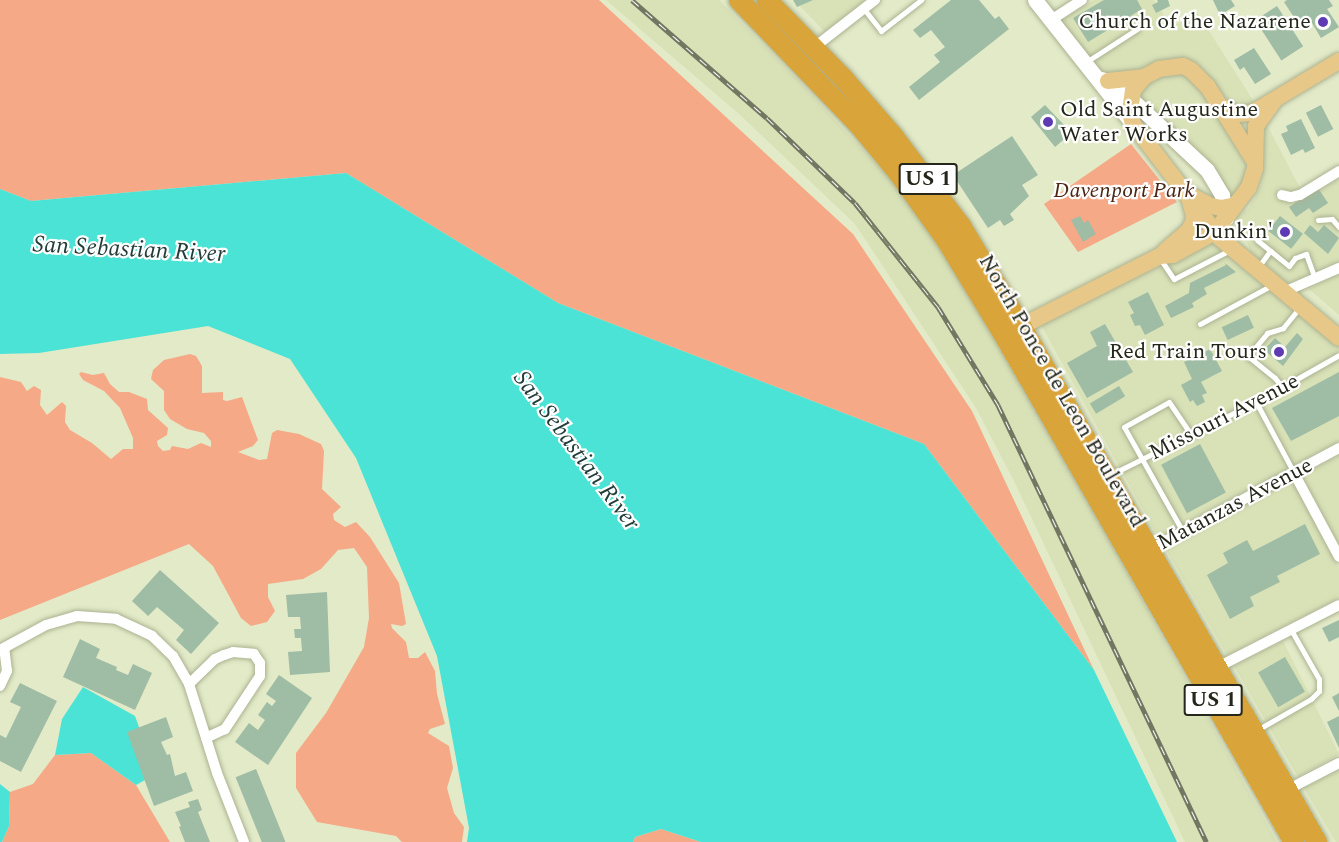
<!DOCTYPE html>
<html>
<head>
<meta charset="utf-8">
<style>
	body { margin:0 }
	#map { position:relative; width:1339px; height:842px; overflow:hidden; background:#e3eac8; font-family:Spectral,serif }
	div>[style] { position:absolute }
	.built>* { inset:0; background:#d9e1b7 }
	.green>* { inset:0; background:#f5a986 }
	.water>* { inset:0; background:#4be3d5 }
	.building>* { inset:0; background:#9fbca5; transform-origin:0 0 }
	.roads { filter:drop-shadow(0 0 2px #abb291) drop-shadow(0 0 2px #abb291) }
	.lane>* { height:5px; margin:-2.5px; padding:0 2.5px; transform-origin:2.5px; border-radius:2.5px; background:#fff }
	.street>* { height:10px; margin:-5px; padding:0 5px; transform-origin:5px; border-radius:5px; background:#fff }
	.secondary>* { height:15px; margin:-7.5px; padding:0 7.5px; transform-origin:7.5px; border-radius:7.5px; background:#fff }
	.primary>* { height:16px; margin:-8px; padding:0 8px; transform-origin:8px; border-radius:8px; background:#e8c888 }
	.highway>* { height:20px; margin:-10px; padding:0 10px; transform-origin:10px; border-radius:10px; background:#d9a439 }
	.rail>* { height:5px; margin-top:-2.5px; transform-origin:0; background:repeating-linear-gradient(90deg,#fff 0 9px,#737762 0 18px); box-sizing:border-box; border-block:2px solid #737762 }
	.dots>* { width:16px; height:16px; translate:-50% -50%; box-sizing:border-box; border:3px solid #fff; border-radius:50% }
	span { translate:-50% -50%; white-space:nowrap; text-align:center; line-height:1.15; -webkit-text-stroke:4.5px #fff; paint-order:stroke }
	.shield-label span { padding:2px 4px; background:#fff; border:2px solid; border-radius:4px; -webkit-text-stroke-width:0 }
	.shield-label { font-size:21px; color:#25271b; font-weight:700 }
	.poi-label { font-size:22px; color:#25271b }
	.right { translate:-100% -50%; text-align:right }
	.left { translate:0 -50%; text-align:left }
	.park-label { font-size:22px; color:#4b2614; font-style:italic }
	.street-label { font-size:22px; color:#25271b }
	.water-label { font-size:24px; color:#243d3a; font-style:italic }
</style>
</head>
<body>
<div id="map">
	<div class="built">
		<div style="clip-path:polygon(606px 0,719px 0,798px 80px,900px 190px,971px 294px,1079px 483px,1155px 624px,1277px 842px,1185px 842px,1014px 481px,976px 408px,855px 224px,738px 113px)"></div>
		<div style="clip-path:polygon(794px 0,865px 0,825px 32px)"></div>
		<div style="clip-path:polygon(1094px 0,1154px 0,1172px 27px,1197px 12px,1256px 105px,1246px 107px,1230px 102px,1204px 73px,1124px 76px,1100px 73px,1059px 22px)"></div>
		<div style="clip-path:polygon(1182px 73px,1198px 83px,1252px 173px,1230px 200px,1217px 171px,1205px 158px,1137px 97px,1147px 83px,1161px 75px)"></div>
		<div style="clip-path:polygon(1264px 119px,1300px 188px,1291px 191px,1278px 188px,1276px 199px,1291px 203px,1303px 201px,1339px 179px,1339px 261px,1287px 284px,1251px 253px,1237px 217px,1249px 208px,1261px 185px)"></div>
		<div style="clip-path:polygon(1215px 240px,1339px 344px,1339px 441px,1158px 537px,1040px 323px)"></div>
		<div style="clip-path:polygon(1339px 274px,1339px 315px,1309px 289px)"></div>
		<div style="clip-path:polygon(1339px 456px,1339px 545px,1302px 475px)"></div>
		<div style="clip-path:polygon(1292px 481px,1339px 568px,1339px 598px,1227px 655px,1165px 548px)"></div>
		<div style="clip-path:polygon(1283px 641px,1339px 754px,1298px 777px,1234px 666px)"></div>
		<div style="clip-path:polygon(1339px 770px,1339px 842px,1336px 842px,1304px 788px)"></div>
	</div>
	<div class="green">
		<div style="clip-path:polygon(0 0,599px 0,853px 234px,972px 411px,1094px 670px,924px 444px,558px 303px,346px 173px,31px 201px,0 189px)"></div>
		<div style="clip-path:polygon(1131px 144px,1177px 202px,1078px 252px,1044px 204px)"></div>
		<div style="clip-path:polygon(190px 354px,196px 356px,202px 366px,202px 393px,223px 392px,223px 400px,227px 401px,242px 397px,258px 440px,253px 446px,238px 452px,259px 460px,267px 459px,272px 433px,277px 430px,299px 434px,321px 444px,324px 451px,322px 489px,341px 507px,333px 514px,334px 520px,345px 527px,356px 522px,370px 537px,399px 583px,406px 624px,402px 626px,391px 624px,392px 628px,406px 642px,409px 658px,418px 658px,425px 652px,435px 671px,437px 694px,445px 724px,430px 729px,428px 733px,449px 746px,453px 768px,447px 788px,454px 813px,464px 827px,462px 842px,402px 842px,396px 836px,317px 822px,296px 788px,296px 753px,326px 713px,364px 647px,369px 618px,367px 567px,354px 548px,338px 550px,321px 569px,303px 579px,268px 584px,268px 597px,275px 611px,267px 622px,251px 626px,241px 618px,213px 566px,189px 544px,0 620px,0 377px,21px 382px,27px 391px,34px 386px,41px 390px,40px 405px,47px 415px,62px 402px,66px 406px,65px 422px,70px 430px,92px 443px,111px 459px,123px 449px,133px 449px,133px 438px,120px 408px,104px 391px,83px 380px,79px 374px,81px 372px,93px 375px,104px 373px,110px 384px,119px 392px,129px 392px,147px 399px,148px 410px,168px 428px,167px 435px,157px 441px,158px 446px,163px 451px,170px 450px,172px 446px,188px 449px,201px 443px,211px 447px,211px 441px,204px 433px,187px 429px,170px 419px,164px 410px,164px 391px,151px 379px,153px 370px,164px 360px)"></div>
		<div style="clip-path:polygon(91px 753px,136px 785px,170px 842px,2px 842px,9px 826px,10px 792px,33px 784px,55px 755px)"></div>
		<div style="clip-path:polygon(661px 829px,701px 842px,633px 842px,635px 837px)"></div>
	</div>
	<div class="water">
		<div style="clip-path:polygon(346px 173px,558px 303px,924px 444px,1094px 670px,1177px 842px,701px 842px,661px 829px,635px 837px,633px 842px,467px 842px,469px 828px,437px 656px,356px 458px,290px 359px,208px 326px,39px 353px,0 354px,0 189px,31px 201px)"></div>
		<div style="clip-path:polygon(83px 687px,135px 716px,156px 774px,136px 785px,91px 753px,55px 755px,62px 719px)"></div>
		<div style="clip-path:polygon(0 784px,10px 792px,9px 826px,2px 842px,0 842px)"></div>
	</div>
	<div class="building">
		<div style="clip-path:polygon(793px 0,813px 0,797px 7px)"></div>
		<div style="clip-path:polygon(951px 0,979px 0,995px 19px,999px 16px,1009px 29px,919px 100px,909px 87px,940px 62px,934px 55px,945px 47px,931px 30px,920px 38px,913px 30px)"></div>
		<div style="clip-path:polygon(1104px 0,1137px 0,1142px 9px,1088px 42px,1073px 18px)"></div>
		<div style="clip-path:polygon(1157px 0,1168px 0,1170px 6px,1156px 13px,1152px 5px,1158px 2px)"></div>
		<div style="clip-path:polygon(1213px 0,1231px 0,1235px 6px,1220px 15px)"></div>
		<div style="clip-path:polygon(1287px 0,1329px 0,1333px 6px,1327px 9px,1339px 27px,1321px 38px,1309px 18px,1299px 25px,1284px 2px)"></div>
		<div style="left:1277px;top:6px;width:48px;height:26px;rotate:57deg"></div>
		<div style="clip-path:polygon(1254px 48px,1271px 74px,1255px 84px,1244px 67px,1240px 70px,1234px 60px)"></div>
		<div style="clip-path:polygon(1045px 105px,1066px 127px,1064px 128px,1069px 135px,1055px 147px,1031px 117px)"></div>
		<div style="left:1321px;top:105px;width:27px;height:17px;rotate:63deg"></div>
		<div style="clip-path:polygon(1301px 119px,1315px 148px,1305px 153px,1303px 149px,1291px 155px,1281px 134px,1288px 131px,1286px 126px)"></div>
		<div style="clip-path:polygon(1012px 136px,1038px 175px,1022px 185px,1029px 196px,1010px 214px,1014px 220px,1004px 226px,1000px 220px,988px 228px,953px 175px)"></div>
		<div style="clip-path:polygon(1318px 188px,1328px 203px,1313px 213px,1309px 208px,1296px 217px,1289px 207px)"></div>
		<div style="clip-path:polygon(1080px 216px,1084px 223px,1088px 220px,1096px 234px,1083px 242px,1071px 220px)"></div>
		<div style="left:1280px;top:216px;width:29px;height:19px;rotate:38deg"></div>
		<div style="clip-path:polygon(1310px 225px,1318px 232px,1324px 225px,1339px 238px,1328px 254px,1304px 233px)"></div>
		<div style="clip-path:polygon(1225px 263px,1236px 272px,1204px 288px,1207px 294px,1192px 303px,1194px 307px,1171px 318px,1165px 306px,1189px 293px,1190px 283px,1226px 265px)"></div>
		<div style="clip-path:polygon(1148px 292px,1164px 325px,1145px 335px,1140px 325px,1135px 326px,1130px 315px,1134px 313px,1128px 302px)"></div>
		<div style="left:1248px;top:315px;width:14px;height:29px;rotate:65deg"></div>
		<div style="clip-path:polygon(1105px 324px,1133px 372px,1087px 398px,1067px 363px,1097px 346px,1090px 332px)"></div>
		<div style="clip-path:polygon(1297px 333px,1303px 339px,1283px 366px,1264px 350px,1275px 338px,1285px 347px)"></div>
		<div style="clip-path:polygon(1210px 349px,1222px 371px,1201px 382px,1207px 393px,1202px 395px,1205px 402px,1197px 406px,1193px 400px,1190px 402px,1181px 385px,1192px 379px,1184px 362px)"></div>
		<div style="clip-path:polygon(1339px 372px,1339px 416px,1291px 441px,1272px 408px)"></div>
		<div style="left:1119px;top:386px;width:12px;height:34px;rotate:59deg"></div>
		<div style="left:1200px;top:444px;width:55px;height:44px;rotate:62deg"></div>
		<div style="clip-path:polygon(1305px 524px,1320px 554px,1277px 576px,1280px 582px,1250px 597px,1254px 606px,1230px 619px,1207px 575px,1228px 563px,1223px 553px,1247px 540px,1253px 551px)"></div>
		<div style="clip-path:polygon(160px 570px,219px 623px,191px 654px,176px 640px,184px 630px,177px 624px,157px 607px,148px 616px,132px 601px)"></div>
		<div style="clip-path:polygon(327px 592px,330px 672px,290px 675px,288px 652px,302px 651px,301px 638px,295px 638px,294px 629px,301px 629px,300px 617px,288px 617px,286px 595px)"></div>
		<div style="clip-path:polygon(1339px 620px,1339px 637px,1329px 642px,1322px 628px)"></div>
		<div style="clip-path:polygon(80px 639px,100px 649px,96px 658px,117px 667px,116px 670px,128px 675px,133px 664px,152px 673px,135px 710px,63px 677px)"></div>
		<div style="left:1285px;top:657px;width:40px;height:31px;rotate:60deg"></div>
		<div style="clip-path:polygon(279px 675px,312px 698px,268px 765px,235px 742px,249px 723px,258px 730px,265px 720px,258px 715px,267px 702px,272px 706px,276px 701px,266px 694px)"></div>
		<div style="clip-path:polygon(20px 683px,57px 701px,21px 772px,0 761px,0 735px,6px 738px,21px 707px,10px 702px)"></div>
		<div style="clip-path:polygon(1339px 693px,1339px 711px,1332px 697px)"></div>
		<div style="clip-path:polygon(1339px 716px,1339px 748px,1327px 722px)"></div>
		<div style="clip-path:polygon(166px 717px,173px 737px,161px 742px,167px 755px,170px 754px,175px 776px,186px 772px,193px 791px,154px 806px,127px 732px)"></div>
		<div style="left:256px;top:769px;width:79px;height:22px;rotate:68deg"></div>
		<div style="clip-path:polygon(198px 799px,202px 810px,198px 812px,210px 842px,185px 842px,179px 827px,181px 826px,175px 812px,190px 807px,188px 802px)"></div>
	</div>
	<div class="roads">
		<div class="lane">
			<div style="left:864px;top:9px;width:28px;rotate:52deg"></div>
			<div style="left:881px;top:31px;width:51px;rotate:-37.8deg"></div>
			<div style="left:1086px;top:62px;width:61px;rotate:-32.9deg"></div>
			<div style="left:1318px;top:220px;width:14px;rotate:-4deg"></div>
			<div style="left:1332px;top:219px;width:11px;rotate:49deg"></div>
			<div style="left:1257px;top:240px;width:41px;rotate:39.1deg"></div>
			<div style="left:1289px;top:266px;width:10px;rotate:-53deg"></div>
			<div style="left:1295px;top:258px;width:12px;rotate:-20deg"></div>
			<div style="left:1306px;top:254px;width:27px;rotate:70deg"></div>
			<div style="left:1161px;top:260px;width:23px;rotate:56deg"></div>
			<div style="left:1174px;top:279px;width:63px;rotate:-27.4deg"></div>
			<div style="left:1259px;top:266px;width:19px;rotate:-54deg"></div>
			<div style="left:1200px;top:324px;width:82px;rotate:-28.4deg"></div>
			<div style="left:1283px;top:388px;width:13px;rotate:-129deg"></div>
			<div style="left:1275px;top:378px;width:35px;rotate:-141deg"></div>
			<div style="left:1248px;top:356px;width:30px;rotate:-50deg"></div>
			<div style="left:1267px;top:333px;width:17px;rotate:-17deg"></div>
			<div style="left:1283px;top:328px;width:26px;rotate:-51deg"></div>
			<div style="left:1256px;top:402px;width:81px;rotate:61.8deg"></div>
			<div style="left:1110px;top:475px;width:163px;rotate:-26.6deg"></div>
			<div style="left:1256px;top:402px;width:95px;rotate:-29.5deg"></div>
			<div style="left:1183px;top:532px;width:120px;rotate:-119.3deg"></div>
			<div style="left:1124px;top:427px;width:51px;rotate:-29.1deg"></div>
			<div style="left:1169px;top:402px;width:40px;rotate:56deg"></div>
			<div style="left:1257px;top:730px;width:62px;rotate:-29.9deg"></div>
			<div style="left:1311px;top:699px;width:11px;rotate:-45deg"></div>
			<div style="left:1319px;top:691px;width:12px;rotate:-90deg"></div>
			<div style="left:1319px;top:679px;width:56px;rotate:-119.7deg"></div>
		</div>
		<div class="street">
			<div style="left:1051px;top:20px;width:37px;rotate:-33deg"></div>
			<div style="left:812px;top:49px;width:80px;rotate:-37.9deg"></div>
			<div style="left:1282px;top:195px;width:9px;rotate:13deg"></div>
			<div style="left:1291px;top:197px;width:9px;rotate:-13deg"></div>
			<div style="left:1300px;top:195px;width:46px;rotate:-31.6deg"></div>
			<div style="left:1286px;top:291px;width:58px;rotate:-23.5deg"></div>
			<div style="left:1294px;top:473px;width:95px;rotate:61.8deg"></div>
			<div style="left:1145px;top:552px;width:220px;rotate:-28.2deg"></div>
			<div style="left:0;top:650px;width:52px;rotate:-28.5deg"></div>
			<div style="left:46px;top:625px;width:32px;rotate:-16deg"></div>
			<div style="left:77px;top:616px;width:39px;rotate:4deg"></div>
			<div style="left:116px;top:619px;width:40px;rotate:25deg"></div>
			<div style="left:152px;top:636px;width:29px;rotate:44deg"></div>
			<div style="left:173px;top:656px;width:32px;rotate:60deg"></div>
			<div style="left:189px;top:684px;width:93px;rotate:72.5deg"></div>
			<div style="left:217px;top:773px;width:74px;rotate:68.6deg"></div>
			<div style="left:1214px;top:669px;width:140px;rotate:-27.1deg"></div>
			<div style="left:189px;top:684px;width:36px;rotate:-44deg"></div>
			<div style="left:215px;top:659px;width:10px;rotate:-24deg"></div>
			<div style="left:224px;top:655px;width:9px;rotate:-18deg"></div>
			<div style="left:233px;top:652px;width:21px;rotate:5deg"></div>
			<div style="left:254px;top:654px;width:11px;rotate:56deg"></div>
			<div style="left:260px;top:663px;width:13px;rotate:90deg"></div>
			<div style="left:260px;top:676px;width:64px;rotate:123.4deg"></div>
			<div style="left:225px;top:729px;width:21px;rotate:155deg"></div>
			<div style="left:0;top:686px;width:17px;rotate:-65deg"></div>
			<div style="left:7px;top:671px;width:23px;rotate:-97deg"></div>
			<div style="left:1283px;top:792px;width:63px;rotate:-27.4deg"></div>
		</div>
		<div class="secondary">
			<div style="left:1035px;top:0;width:158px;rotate:51.7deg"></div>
			<div style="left:1097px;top:78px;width:11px;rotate:15deg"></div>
			<div style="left:1108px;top:81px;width:29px;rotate:38deg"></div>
			<div style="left:1131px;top:99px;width:104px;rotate:43.1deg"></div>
			<div style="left:1207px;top:170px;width:29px;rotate:59deg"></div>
			<div style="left:1222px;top:195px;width:24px;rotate:81deg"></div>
		</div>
		<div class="primary">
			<div style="left:1108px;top:81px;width:36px;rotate:-6deg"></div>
			<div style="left:1222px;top:107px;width:17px;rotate:25deg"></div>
			<div style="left:1237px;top:114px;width:15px;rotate:-4deg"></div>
			<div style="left:1252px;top:113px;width:101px;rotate:-30.9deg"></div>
			<div style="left:1255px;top:162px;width:89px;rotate:-122.1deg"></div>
			<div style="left:1208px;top:87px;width:24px;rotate:-135deg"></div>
			<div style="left:1191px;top:70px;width:9px;rotate:-153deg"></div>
			<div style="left:1183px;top:66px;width:24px;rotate:173deg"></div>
			<div style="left:1159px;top:69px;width:17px;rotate:152deg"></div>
			<div style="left:1144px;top:77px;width:17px;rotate:130deg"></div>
			<div style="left:1133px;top:90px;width:22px;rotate:98deg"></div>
			<div style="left:1130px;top:112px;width:12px;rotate:76deg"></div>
			<div style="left:1133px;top:124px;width:143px;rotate:52.7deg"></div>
			<div style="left:1220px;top:238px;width:155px;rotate:40deg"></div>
			<div style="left:1192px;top:196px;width:21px;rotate:28deg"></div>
			<div style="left:1211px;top:206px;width:10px;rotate:11deg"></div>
			<div style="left:1221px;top:208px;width:15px;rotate:-11deg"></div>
			<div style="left:1164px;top:252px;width:33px;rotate:-41deg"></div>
			<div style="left:1189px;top:230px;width:8px;rotate:-60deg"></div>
			<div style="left:1193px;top:223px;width:7px;rotate:-82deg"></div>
			<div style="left:1194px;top:216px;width:16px;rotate:-105deg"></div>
			<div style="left:1010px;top:332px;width:168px;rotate:-26.9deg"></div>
			<div style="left:1160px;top:256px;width:13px;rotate:-4deg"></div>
			<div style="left:1173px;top:255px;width:48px;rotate:-28.7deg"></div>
			<div style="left:1215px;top:232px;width:56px;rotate:-52.9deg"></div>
			<div style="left:1249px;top:187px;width:20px;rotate:-72deg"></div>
			<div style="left:1255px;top:168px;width:42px;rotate:-88.6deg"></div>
			<div style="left:1256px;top:126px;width:31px;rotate:-54deg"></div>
		</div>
		<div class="highway">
			<div style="left:739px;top:0;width:172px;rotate:46.2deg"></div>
			<div style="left:858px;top:124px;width:66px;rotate:50.5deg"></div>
			<div style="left:900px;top:175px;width:81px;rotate:54.5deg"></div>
			<div style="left:947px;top:241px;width:110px;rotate:58.8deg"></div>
			<div style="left:1004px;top:335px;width:584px;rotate:60.23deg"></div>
			<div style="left:767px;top:0;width:110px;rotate:45.7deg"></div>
			<div style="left:844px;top:79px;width:77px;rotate:49.2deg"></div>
			<div style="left:894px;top:137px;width:111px;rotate:53deg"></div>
			<div style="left:961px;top:226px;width:117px;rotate:59deg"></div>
			<div style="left:1021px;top:326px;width:595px;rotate:60.16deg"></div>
		</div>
	</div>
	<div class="rail">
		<div style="left:632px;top:0;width:179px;rotate:41.2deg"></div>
		<div style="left:767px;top:118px;width:122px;rotate:44deg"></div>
		<div style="left:855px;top:203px;width:133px;rotate:51.4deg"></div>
		<div style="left:938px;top:307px;width:115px;rotate:58.5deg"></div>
		<div style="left:998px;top:405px;width:484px;rotate:64.5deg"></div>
	</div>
	<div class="dots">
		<div style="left:1323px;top:22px;background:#5e3bb3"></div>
		<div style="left:1048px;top:122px;background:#5e3bb3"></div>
		<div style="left:1285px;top:232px;background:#5e3bb3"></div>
		<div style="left:1279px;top:352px;background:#5e3bb3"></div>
	</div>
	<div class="shield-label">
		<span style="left:928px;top:179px">US 1</span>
		<span style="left:1213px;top:700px">US 1</span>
	</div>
	<div class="poi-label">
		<span class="right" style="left:1311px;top:22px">Church of the Nazarene</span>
		<span class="left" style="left:1060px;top:122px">Old Saint Augustine<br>Water Works</span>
		<span class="right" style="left:1273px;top:232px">Dunkin'</span>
		<span class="right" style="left:1267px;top:352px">Red Train Tours</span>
	</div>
	<div class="park-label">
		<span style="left:1124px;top:191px">Davenport Park</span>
	</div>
	<div class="street-label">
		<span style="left:1062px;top:391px;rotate:60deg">North Ponce de Leon Boulevard</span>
		<span style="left:1224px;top:417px;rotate:-27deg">Missouri Avenue</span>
		<span style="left:1235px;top:504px;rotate:-28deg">Matanzas Avenue</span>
	</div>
	<div class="water-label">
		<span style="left:129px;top:250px;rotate:3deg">San Sebastian River</span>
		<span style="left:576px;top:451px;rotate:53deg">San Sebastian River</span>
	</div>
</div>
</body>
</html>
